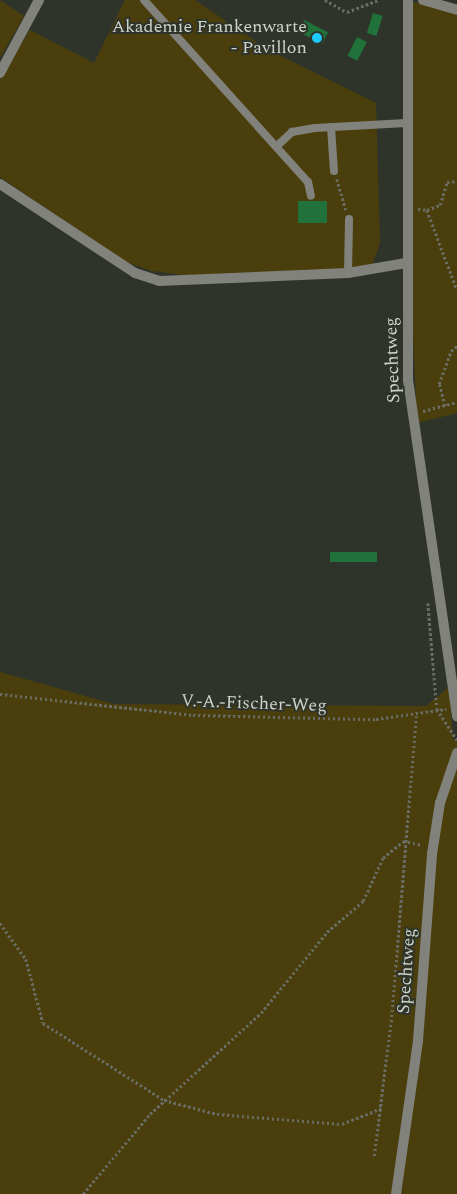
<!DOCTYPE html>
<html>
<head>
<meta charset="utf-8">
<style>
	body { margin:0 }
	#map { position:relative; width:457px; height:1194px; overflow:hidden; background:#2f342a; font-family:Spectral,serif }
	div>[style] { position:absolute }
	.green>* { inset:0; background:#4b3e0d }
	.building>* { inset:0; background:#20723a; transform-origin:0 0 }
	.path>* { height:2.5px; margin-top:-1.25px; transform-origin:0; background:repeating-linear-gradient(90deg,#686c63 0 2.5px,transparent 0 5px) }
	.service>* { height:8px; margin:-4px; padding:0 4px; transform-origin:4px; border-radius:4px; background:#81827c }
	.minor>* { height:10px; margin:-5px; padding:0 5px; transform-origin:5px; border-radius:5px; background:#81827c }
	.dots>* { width:14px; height:14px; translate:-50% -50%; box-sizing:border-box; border:2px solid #2f342a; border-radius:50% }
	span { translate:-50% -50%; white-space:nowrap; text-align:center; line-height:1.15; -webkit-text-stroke:4px #2f342a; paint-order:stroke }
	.poi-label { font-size:18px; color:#cfd3cc }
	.right { translate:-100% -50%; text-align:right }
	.street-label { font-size:18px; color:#cfd3cc }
</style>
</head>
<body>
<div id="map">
	<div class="green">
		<div style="clip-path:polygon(0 0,24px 16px,0 58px)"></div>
		<div style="clip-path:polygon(125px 0,195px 0,267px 49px,376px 103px,380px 243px,371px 269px,191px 276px,152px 271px,126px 262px,0 177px,0 79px,30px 30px,94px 63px)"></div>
		<div style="clip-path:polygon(413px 2px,457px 12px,457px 413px,417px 423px,410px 265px)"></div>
		<div style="clip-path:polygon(0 672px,114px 704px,426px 706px,449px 687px,453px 738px,457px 742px,457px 1194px,0 1194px)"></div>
	</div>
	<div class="building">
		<div style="left:373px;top:13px;width:10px;height:21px;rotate:17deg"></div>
		<div style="left:304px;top:20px;width:27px;height:13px;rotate:27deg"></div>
		<div style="left:357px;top:37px;width:11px;height:21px;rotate:27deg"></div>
		<div style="left:327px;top:201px;width:22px;height:29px;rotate:90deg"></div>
		<div style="left:377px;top:552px;width:10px;height:47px;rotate:90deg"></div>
	</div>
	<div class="path">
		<div style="left:325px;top:0;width:25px;rotate:29deg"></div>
		<div style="left:347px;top:12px;width:34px;rotate:-21deg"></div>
		<div style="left:337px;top:179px;width:32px;rotate:74deg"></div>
		<div style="left:418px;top:209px;width:9px;rotate:6deg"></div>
		<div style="left:427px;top:210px;width:85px;rotate:69.4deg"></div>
		<div style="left:427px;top:210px;width:14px;rotate:-21deg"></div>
		<div style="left:440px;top:205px;width:24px;rotate:-73deg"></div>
		<div style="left:447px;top:182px;width:10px;rotate:-6deg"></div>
		<div style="left:445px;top:406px;width:23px;rotate:-105deg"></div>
		<div style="left:439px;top:384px;width:35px;rotate:-70deg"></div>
		<div style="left:451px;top:351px;width:8px;rotate:-40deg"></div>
		<div style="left:423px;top:411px;width:35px;rotate:-15deg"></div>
		<div style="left:428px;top:603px;width:106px;rotate:85.1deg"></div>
		<div style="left:437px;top:709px;width:37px;rotate:57deg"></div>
		<div style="left:0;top:694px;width:194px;rotate:6.2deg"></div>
		<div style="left:193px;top:715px;width:183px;rotate:1.3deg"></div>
		<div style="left:376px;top:719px;width:71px;rotate:-8.1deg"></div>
		<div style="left:0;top:923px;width:44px;rotate:54.2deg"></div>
		<div style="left:26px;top:959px;width:66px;rotate:75.1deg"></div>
		<div style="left:43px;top:1023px;width:143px;rotate:32.5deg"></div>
		<div style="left:164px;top:1100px;width:55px;rotate:14.8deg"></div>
		<div style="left:217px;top:1114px;width:125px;rotate:4.6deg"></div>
		<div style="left:342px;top:1124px;width:43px;rotate:-21.8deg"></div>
		<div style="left:374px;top:1156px;width:135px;rotate:-82.8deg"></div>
		<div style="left:391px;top:1022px;width:307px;rotate:-85.3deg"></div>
		<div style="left:83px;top:1194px;width:104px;rotate:-50.1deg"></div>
		<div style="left:150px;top:1114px;width:150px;rotate:-42.3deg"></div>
		<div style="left:261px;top:1013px;width:104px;rotate:-50.8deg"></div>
		<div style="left:327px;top:932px;width:48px;rotate:-40.7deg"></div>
		<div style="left:363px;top:901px;width:47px;rotate:-65.1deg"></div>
		<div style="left:383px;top:858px;width:26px;rotate:-40deg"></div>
		<div style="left:403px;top:841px;width:20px;rotate:11deg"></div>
	</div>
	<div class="service">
		<div style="left:144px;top:0;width:245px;rotate:48deg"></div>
		<div style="left:308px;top:182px;width:14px;rotate:78deg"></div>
		<div style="left:331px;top:127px;width:44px;rotate:86.1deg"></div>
		<div style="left:277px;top:146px;width:21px;rotate:-43deg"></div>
		<div style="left:292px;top:132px;width:23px;rotate:-10deg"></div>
		<div style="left:315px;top:128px;width:91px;rotate:-3.1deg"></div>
		<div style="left:348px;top:273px;width:54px;rotate:-88.9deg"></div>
	</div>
	<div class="minor">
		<div style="left:408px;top:0;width:380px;rotate:90deg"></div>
		<div style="left:408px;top:380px;width:340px;rotate:81.7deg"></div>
		<div style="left:423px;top:0;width:35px;rotate:16deg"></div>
		<div style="left:0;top:73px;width:83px;rotate:-61.9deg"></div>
		<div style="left:0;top:184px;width:162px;rotate:33.4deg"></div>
		<div style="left:135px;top:273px;width:25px;rotate:18deg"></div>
		<div style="left:159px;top:281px;width:189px;rotate:-2.4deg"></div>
		<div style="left:348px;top:273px;width:59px;rotate:-9.8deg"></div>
		<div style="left:396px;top:1194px;width:155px;rotate:-81.8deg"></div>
		<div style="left:418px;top:1041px;width:188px;rotate:-85.7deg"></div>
		<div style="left:432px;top:854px;width:52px;rotate:-81.1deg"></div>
		<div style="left:440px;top:803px;width:53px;rotate:-71.2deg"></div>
	</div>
	<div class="dots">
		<div style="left:317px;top:38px;background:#1cc9fc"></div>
	</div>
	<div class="poi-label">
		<span class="right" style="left:307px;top:38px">Akademie Frankenwarte<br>- Pavillon</span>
	</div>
	<div class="street-label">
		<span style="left:393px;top:360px;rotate:-92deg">Spechtweg</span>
		<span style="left:254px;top:704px;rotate:2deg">V.-A.-Fischer-Weg</span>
		<span style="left:407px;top:971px;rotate:-86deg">Spechtweg</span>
	</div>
</div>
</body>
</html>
